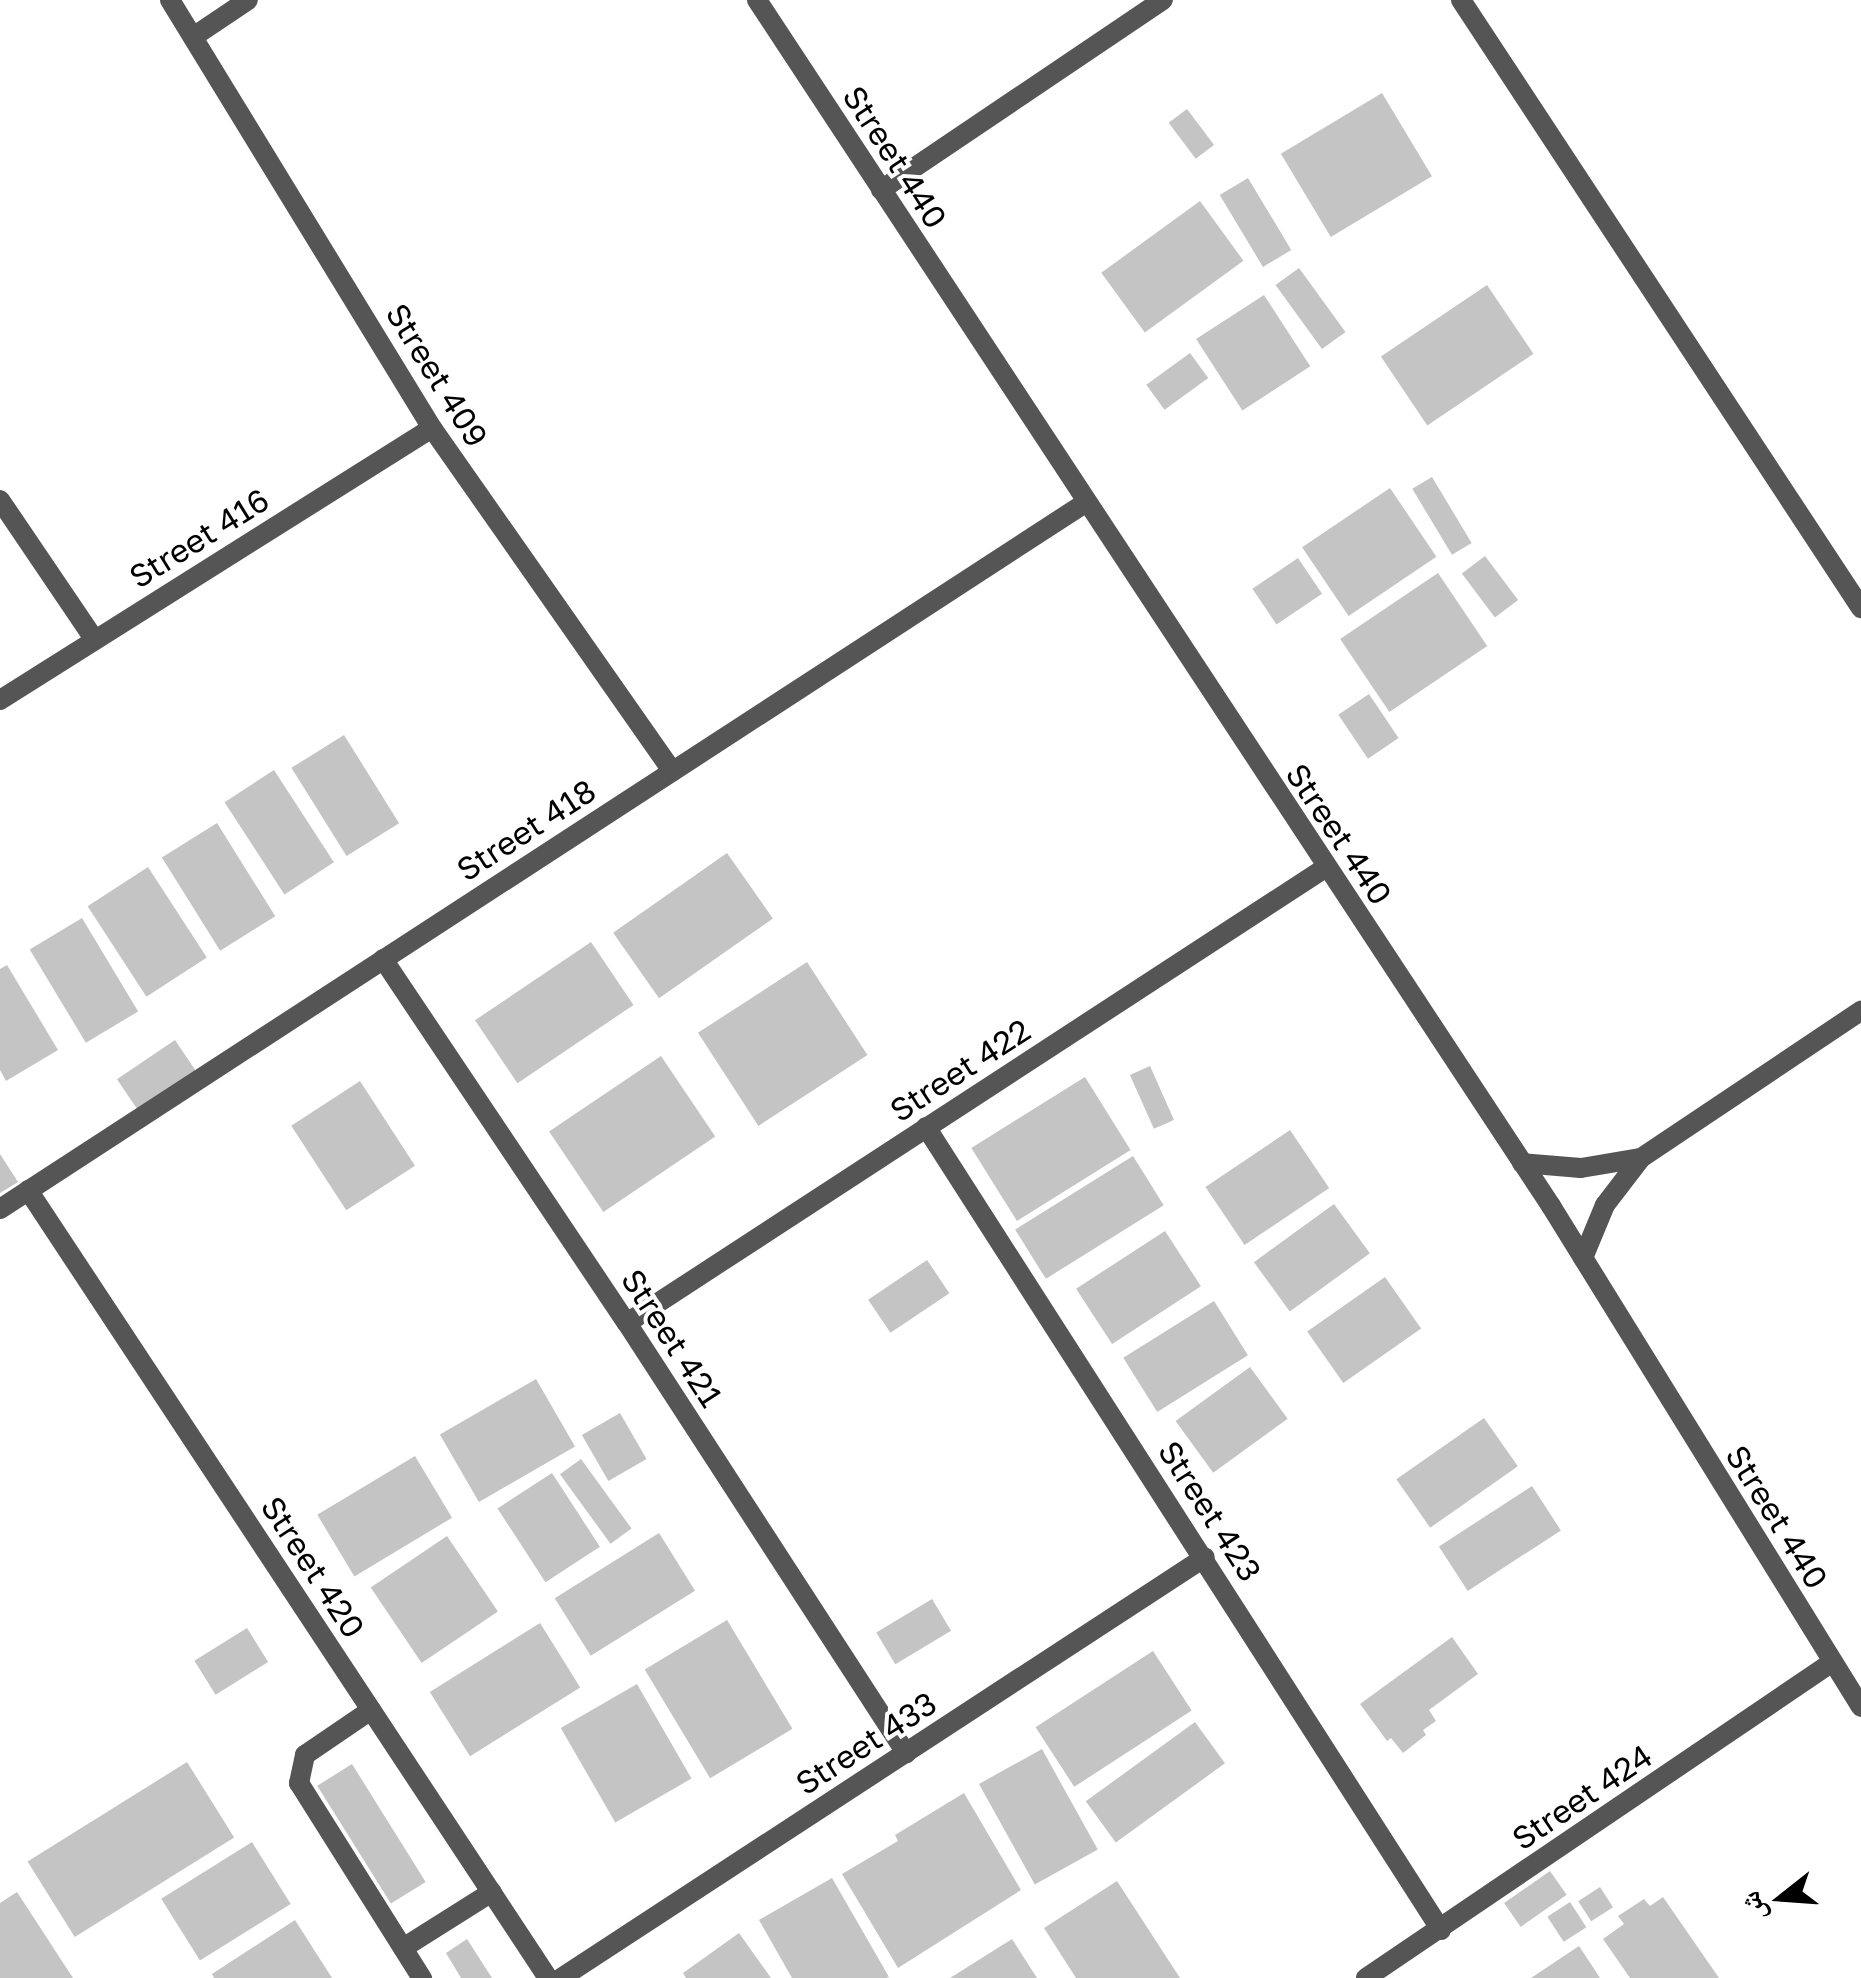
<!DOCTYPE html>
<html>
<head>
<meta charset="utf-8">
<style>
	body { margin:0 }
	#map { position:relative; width:1861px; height:1978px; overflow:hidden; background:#fff; font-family:"Golos Text","Noto Naskh Arabic",sans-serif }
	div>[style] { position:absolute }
	.building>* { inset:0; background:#c4c4c4; transform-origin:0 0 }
	.service>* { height:20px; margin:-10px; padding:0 10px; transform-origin:10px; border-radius:10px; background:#555 }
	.minor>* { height:20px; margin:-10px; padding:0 10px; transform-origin:10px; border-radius:10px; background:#555 }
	span { translate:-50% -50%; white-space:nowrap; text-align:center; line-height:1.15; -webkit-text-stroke:8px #fff; paint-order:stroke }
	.street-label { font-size:32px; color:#000 }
	.north { position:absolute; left:1731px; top:1848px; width:100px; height:100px; -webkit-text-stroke:8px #fff; paint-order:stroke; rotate:253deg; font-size:28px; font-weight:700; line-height:40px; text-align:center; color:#000 }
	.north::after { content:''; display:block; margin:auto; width:35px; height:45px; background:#000; clip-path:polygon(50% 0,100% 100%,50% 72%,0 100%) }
</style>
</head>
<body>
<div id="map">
	<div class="building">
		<div style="left:1382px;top:93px;width:97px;height:118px;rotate:59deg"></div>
		<div style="left:1187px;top:109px;width:45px;height:23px;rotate:53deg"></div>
		<div style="left:1248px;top:178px;width:84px;height:33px;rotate:59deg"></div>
		<div style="left:1200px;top:201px;width:74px;height:122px;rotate:54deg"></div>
		<div style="left:1299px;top:268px;width:79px;height:29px;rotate:54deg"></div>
		<div style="left:1487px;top:285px;width:83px;height:128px;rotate:56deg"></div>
		<div style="left:1264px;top:295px;width:85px;height:81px;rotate:57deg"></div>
		<div style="left:1190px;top:353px;width:31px;height:54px;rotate:54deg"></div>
		<div style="left:1432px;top:477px;width:77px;height:23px;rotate:59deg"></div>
		<div style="left:1390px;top:488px;width:83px;height:106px;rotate:56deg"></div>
		<div style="left:1485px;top:556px;width:55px;height:29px;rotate:53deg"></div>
		<div style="left:1298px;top:558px;width:43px;height:55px;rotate:56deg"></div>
		<div style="left:1438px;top:573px;width:88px;height:118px;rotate:56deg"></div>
		<div style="left:1369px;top:694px;width:53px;height:37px;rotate:56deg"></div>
		<div style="left:344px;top:735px;width:104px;height:62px;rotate:58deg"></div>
		<div style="left:274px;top:770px;width:110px;height:59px;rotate:57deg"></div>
		<div style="left:217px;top:823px;width:110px;height:65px;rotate:58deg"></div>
		<div style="left:727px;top:853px;width:80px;height:139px;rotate:55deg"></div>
		<div style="left:148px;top:867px;width:108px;height:72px;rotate:57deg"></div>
		<div style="left:82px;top:918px;width:109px;height:61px;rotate:59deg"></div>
		<div style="left:591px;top:942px;width:76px;height:140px;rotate:56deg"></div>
		<div style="left:807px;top:962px;width:111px;height:130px;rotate:57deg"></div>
		<div style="clip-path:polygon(7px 965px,58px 1050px,6px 1081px,0 1070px,0 969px)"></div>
		<div style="left:175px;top:1040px;width:37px;height:70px;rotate:56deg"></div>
		<div style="left:661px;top:1056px;width:97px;height:135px;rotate:56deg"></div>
		<div style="left:1150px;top:1066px;width:59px;height:22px;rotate:66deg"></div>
		<div style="left:1085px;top:1077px;width:86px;height:134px;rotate:58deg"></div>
		<div style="left:360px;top:1081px;width:101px;height:82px;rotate:57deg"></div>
		<div style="left:1290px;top:1130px;width:70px;height:102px;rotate:56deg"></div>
		<div style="clip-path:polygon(0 1154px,18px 1182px,0 1193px)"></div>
		<div style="left:1133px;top:1156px;width:58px;height:139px;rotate:58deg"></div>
		<div style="left:1334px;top:1204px;width:61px;height:99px;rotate:54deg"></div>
		<div style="left:1165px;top:1231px;width:66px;height:106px;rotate:57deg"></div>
		<div style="left:927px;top:1260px;width:40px;height:71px;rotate:56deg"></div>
		<div style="left:1385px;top:1277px;width:63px;height:95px;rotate:55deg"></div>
		<div style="left:1214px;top:1301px;width:64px;height:107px;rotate:58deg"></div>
		<div style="left:1250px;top:1367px;width:64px;height:92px;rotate:54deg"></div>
		<div style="left:536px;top:1379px;width:78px;height:111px;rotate:60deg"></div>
		<div style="left:620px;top:1413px;width:53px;height:44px;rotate:60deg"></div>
		<div style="left:1484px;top:1418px;width:59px;height:107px;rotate:55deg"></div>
		<div style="left:415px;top:1456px;width:72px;height:114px;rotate:59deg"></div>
		<div style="left:581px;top:1459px;width:86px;height:26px;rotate:54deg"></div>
		<div style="left:552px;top:1473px;width:88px;height:65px;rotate:57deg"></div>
		<div style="left:1532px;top:1486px;width:53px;height:111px;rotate:57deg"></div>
		<div style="left:659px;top:1533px;width:68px;height:123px;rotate:58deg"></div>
		<div style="left:447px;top:1536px;width:91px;height:92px;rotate:56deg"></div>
		<div style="left:932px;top:1599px;width:37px;height:65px;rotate:59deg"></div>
		<div style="left:727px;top:1620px;width:127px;height:96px;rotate:59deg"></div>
		<div style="left:540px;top:1623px;width:76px;height:130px;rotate:58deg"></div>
		<div style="left:247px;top:1628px;width:40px;height:62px;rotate:58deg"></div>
		<div style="clip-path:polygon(1452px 1637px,1478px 1674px,1429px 1710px,1436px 1721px,1423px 1730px,1426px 1735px,1403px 1753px,1391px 1738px,1387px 1741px,1360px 1704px)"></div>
		<div style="left:1153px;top:1651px;width:71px;height:140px;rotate:57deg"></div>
		<div style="left:637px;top:1684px;width:109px;height:88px;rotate:60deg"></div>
		<div style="left:1195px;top:1722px;width:51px;height:135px;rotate:54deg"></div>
		<div style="left:1042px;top:1749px;width:115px;height:72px;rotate:61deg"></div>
		<div style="left:187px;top:1762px;width:89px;height:188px;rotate:58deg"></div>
		<div style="left:352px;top:1764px;width:139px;height:41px;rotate:58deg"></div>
		<div style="clip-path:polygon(964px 1793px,1021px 1890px,898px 1968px,842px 1874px,898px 1841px,895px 1835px)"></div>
		<div style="left:252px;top:1842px;width:73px;height:107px;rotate:58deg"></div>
		<div style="left:1550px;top:1871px;width:29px;height:56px;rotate:55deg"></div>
		<div style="clip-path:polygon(832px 1878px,889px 1977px,886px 1978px,792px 1978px,759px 1920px)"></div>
		<div style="clip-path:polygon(1117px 1881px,1180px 1978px,1076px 1978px,1044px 1928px)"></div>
		<div style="left:1600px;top:1887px;width:24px;height:26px;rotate:57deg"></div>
		<div style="clip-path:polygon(17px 1892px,73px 1978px,0 1978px,0 1903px)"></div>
		<div style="clip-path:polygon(1663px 1897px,1719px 1978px,1630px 1978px,1603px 1939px,1624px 1924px,1618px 1916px,1644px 1899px,1650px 1906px)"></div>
		<div style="left:1570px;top:1902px;width:30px;height:27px;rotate:57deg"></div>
		<div style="clip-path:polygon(295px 1920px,332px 1978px,214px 1978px,212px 1974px)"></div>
		<div style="clip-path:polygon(739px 1933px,771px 1978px,686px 1978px,683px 1973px)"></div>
		<div style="clip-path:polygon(467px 1939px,492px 1978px,461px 1978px,446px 1953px)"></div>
		<div style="clip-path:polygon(1012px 1939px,1037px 1978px,950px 1978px)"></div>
		<div style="clip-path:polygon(1579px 1946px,1600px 1978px,1531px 1978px)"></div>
	</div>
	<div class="service">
		<div style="left:371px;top:1710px;width:80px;rotate:145.7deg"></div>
		<div style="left:305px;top:1755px;width:29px;rotate:102deg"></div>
		<div style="left:299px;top:1783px;width:231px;rotate:57.8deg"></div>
		<div style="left:403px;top:1948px;width:105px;rotate:-32.2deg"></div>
	</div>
	<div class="minor">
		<div style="left:170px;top:0;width:502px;rotate:58.53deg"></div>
		<div style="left:432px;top:428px;width:419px;rotate:55deg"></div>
		<div style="left:757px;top:0;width:1444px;rotate:56.64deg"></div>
		<div style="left:1551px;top:1206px;width:589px;rotate:58.25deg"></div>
		<div style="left:1461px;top:0;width:728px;rotate:56.66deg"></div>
		<div style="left:193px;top:37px;width:66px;rotate:-33.9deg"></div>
		<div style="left:881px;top:190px;width:340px;rotate:-34deg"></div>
		<div style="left:0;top:500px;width:168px;rotate:55.9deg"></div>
		<div style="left:0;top:700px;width:510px;rotate:-32.2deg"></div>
		<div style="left:383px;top:959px;width:438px;rotate:56.2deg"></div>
		<div style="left:627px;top:1323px;width:513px;rotate:57.02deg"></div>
		<div style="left:926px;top:1127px;width:954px;rotate:57.33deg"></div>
		<div style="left:1522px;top:1163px;width:59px;rotate:4.8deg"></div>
		<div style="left:1581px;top:1168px;width:61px;rotate:-9.5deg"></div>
		<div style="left:28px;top:1190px;width:944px;rotate:56.58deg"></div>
		<div style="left:0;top:1209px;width:1294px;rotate:-33.05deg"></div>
		<div style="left:1583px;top:1258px;width:57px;rotate:-67.5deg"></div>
		<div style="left:1605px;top:1205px;width:59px;rotate:-52.5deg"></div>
		<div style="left:1641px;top:1158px;width:265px;rotate:-33.8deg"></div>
		<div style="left:627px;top:1323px;width:833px;rotate:-33.1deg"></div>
		<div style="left:561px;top:1978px;width:769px;rotate:-33.17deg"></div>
		<div style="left:1366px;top:1978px;width:562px;rotate:-34.11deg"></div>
	</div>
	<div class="street-label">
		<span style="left:895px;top:157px;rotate:57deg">Street 440</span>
		<span style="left:437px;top:375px;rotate:58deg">Street 409</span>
		<span style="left:199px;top:538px;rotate:-32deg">Street 416</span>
		<span style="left:526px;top:830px;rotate:-33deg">Street 418</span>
		<span style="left:1339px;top:834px;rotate:56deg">Street 440</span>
		<span style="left:960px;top:1070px;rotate:-33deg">Street 422</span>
		<span style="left:672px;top:1338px;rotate:57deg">Street 421</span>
		<span style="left:1210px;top:1511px;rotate:57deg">Street 423</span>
		<span style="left:1777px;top:1517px;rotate:58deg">Street 440</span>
		<span style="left:313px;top:1567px;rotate:57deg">Street 420</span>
		<span style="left:866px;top:1743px;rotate:-33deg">Street 433</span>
		<span style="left:1582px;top:1797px;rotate:-34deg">Street 424</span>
	</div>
	<div class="north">ش</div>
</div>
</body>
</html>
